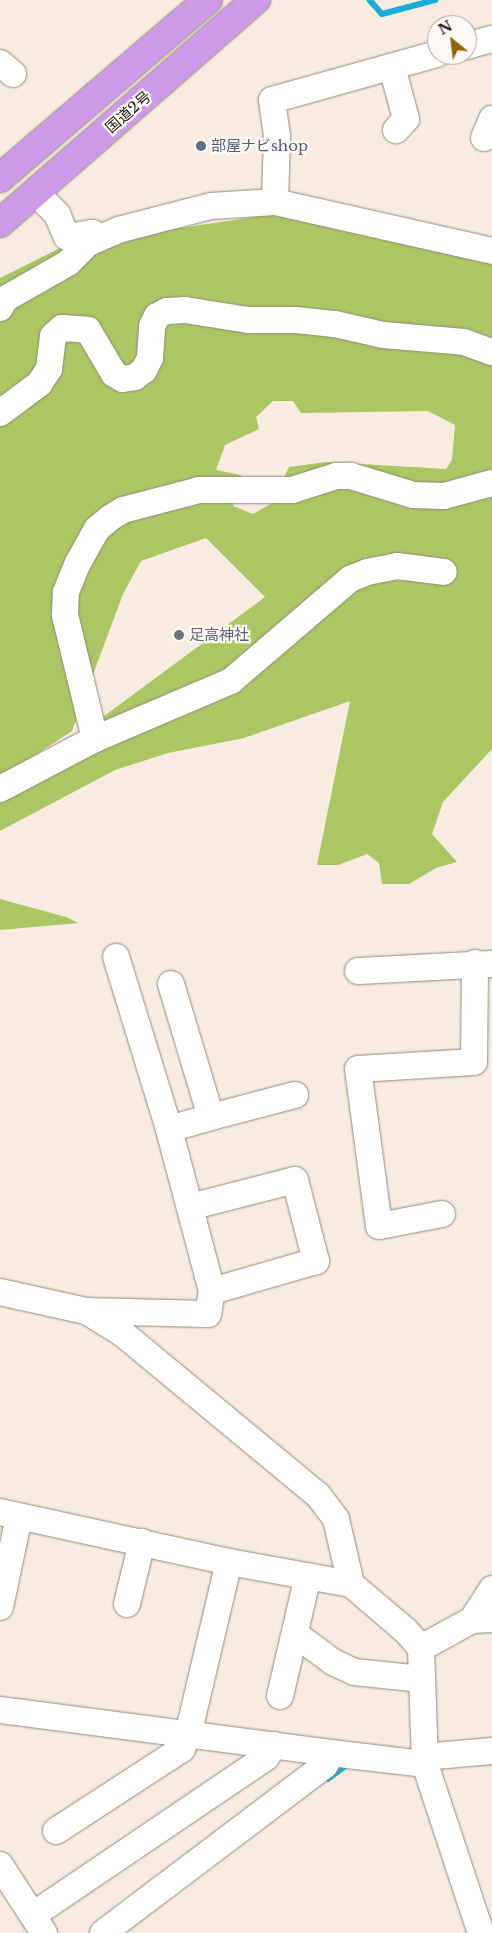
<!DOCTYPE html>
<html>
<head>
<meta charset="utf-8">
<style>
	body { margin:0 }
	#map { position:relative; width:492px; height:1933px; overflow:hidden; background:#f7ecdf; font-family:"Libre Baskerville","Noto Sans JP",serif }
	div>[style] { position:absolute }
	.forest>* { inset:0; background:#acc663 }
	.stream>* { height:5.5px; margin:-2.75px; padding:0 2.75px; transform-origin:2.75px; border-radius:2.75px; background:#17aeda }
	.roads { filter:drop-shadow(0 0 1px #92897c) drop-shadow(0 0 1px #92897c) }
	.minor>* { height:26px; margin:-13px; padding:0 13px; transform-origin:13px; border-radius:13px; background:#fff }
	.highway>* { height:28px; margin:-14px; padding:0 14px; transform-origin:14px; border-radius:14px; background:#cd9ae8 }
	.dots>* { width:14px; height:14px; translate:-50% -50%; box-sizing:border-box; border:2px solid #fffaf5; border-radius:50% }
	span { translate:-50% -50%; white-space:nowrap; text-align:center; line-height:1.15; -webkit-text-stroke:4.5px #fffaf5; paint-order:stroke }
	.street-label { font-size:15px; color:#1d1914 }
	.service-label { font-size:15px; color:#4e5e75 }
	.left { translate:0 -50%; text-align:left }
	.worship-label { font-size:15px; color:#5b616d }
	.north { position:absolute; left:427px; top:15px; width:50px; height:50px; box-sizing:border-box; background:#fffaf5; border:1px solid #a5a09b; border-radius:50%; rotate:331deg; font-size:14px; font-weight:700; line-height:20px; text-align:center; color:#1d1914 }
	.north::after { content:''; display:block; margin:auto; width:18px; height:22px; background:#8e6509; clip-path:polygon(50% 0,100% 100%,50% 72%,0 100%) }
</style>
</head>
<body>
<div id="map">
	<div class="forest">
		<div style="clip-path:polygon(evenodd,281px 213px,492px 256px,492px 749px,443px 802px,432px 834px,457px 862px,436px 868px,409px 884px,382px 884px,379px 863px,367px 854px,338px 865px,317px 865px,350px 701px,244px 738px,168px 753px,115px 770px,0 831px,0 793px,265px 597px,206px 538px,141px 561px,123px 594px,72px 731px,0 778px,0 278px,66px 245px,281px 213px,273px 401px,293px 401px,301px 413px,428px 411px,455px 425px,452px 460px,446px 469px,326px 462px,289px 467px,272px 503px,253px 514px,233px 506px,241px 475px,216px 470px,225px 445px,259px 429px,256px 417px,273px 401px)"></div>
		<div style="clip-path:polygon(0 899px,66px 917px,78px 923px,0 930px)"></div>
	</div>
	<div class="stream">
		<div style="left:370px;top:0;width:18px;rotate:49deg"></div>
		<div style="left:382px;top:14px;width:55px;rotate:-14.8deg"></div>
		<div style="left:328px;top:1779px;width:21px;rotate:-37deg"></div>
	</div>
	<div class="roads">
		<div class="minor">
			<div style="left:467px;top:46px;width:26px;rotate:-16deg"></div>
			<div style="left:0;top:63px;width:17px;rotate:40deg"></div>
			<div style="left:392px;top:67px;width:54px;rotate:74.9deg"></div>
			<div style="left:406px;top:119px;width:15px;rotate:132deg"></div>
			<div style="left:484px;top:138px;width:21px;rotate:-67deg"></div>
			<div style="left:36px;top:193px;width:30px;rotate:45deg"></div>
			<div style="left:57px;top:214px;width:25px;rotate:67deg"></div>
			<div style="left:67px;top:237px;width:26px;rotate:-9deg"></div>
			<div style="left:93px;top:233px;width:8px;rotate:40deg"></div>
			<div style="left:275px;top:202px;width:66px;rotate:-88.3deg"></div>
			<div style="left:277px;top:136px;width:36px;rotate:-98deg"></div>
			<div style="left:272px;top:100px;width:171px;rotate:-15.6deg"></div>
			<div style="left:0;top:308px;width:10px;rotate:-61deg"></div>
			<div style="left:5px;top:299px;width:73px;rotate:-29.7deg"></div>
			<div style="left:68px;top:263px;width:28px;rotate:-45deg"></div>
			<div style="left:88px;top:243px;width:33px;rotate:-23deg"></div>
			<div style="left:118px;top:230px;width:96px;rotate:-14.5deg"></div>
			<div style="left:211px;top:206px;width:64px;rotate:-3.6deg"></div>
			<div style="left:275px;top:202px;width:222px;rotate:12.7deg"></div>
			<div style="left:0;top:413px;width:49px;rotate:-36.6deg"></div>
			<div style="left:39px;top:384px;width:18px;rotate:-56deg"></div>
			<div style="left:49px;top:369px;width:33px;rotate:-83deg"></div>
			<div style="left:53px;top:336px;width:12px;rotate:-42deg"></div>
			<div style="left:62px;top:328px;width:26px;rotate:4deg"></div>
			<div style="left:88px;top:330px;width:51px;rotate:59.4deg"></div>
			<div style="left:114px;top:374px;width:10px;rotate:29deg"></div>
			<div style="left:123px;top:379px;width:12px;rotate:-9deg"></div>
			<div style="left:135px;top:377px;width:11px;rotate:-38deg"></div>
			<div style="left:144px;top:370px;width:13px;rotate:-63deg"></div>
			<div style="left:150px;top:358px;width:32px;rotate:-86deg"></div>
			<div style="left:152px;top:326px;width:11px;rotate:-63deg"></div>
			<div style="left:157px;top:316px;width:11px;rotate:-27deg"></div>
			<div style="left:167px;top:311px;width:18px;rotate:-3deg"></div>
			<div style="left:185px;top:310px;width:64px;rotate:9deg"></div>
			<div style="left:248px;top:320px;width:48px"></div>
			<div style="left:296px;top:320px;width:39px;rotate:6deg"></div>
			<div style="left:335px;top:324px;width:49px;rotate:12.9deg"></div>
			<div style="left:383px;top:335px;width:81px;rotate:4.9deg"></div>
			<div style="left:464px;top:342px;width:30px;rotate:20deg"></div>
			<div style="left:95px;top:739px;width:128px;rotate:-103.6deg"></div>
			<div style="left:65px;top:615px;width:23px;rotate:-88deg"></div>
			<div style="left:66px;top:592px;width:31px;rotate:-68deg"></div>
			<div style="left:78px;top:563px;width:39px;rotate:-61deg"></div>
			<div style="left:97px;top:529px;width:17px;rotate:-40deg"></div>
			<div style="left:110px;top:518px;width:15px;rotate:-32deg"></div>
			<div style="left:123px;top:510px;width:79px;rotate:-14.7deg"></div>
			<div style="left:199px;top:490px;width:93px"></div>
			<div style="left:292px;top:490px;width:46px;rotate:-17.7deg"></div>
			<div style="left:336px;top:476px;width:15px"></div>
			<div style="left:351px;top:476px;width:65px;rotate:17deg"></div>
			<div style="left:413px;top:495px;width:31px;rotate:2deg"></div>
			<div style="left:444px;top:496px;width:50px;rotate:-15.2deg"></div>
			<div style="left:0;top:789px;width:107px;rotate:-27.8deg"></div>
			<div style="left:95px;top:739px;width:148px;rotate:-23.1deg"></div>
			<div style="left:231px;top:681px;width:157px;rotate:-40.6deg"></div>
			<div style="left:350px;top:579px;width:18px;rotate:-22deg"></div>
			<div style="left:367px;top:572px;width:31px;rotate:-11deg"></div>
			<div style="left:397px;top:566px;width:47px;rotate:7.3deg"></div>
			<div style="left:358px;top:971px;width:134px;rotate:-3deg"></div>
			<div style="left:171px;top:984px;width:139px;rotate:73.3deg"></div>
			<div style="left:211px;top:1117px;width:87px;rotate:-14.7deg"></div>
			<div style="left:169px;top:1129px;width:44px;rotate:-15.9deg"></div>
			<div style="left:190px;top:1207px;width:108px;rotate:-14.4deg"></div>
			<div style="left:295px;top:1180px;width:84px;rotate:75.5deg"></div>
			<div style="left:316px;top:1261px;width:108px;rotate:163.9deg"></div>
			<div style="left:442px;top:1214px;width:64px;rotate:169.2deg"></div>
			<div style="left:379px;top:1226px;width:158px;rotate:-97.6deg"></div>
			<div style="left:358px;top:1069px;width:116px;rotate:-3.5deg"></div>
			<div style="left:474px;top:1062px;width:99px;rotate:-89.4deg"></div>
			<div style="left:0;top:1292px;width:88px;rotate:12.5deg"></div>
			<div style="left:86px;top:1311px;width:42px;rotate:31.4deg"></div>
			<div style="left:122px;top:1333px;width:254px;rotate:39.6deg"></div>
			<div style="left:318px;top:1495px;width:30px;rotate:53deg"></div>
			<div style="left:336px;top:1519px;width:67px;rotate:77deg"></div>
			<div style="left:86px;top:1311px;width:122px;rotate:1.4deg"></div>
			<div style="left:208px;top:1314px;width:23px;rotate:-80deg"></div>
			<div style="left:212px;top:1291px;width:168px;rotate:-104.9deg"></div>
			<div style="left:169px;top:1129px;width:180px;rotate:-107.1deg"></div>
			<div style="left:0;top:1512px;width:234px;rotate:12.3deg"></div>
			<div style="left:229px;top:1562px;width:124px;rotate:10.2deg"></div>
			<div style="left:351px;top:1584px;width:74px;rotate:40.6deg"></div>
			<div style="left:407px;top:1632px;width:21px;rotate:49deg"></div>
			<div style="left:421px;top:1648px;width:116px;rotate:88deg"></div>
			<div style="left:425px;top:1764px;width:178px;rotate:71.7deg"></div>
			<div style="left:127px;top:1604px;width:64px;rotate:-76.4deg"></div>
			<div style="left:0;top:1607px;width:92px;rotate:-78.1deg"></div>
			<div style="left:472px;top:1620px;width:37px;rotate:-57deg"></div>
			<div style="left:295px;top:1634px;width:47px;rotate:36.4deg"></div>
			<div style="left:333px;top:1662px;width:23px;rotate:25deg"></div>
			<div style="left:354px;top:1672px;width:68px;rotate:5.9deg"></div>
			<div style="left:421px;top:1648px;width:58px;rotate:-28.8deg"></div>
			<div style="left:472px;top:1620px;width:20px;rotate:-3deg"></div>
			<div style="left:280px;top:1696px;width:123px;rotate:-76.9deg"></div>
			<div style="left:0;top:1710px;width:334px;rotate:7.4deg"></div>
			<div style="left:424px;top:1757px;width:68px;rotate:-5deg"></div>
			<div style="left:56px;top:1831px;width:150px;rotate:-33.1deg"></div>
			<div style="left:182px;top:1749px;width:15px;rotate:-67deg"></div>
			<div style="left:188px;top:1735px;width:178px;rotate:-76.7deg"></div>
			<div style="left:0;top:1865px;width:81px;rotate:57.1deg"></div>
			<div style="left:33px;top:1915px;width:282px;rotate:-34.1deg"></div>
			<div style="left:266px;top:1757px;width:15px;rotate:-53deg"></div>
			<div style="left:103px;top:1933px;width:278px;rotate:-37.1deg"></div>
			<div style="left:325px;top:1765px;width:13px;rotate:-63deg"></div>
			<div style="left:331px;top:1753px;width:95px;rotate:6.7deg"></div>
		</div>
		<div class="highway">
			<div style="left:0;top:178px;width:274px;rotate:-40.6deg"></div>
			<div style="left:0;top:223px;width:340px;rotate:-41.1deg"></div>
		</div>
	</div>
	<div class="dots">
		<div style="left:201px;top:146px;background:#5c6f8a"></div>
		<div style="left:179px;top:635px;background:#6b7280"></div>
	</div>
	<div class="street-label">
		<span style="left:128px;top:112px;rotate:-41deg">国道2号</span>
	</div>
	<div class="service-label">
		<span class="left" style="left:211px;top:146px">部屋ナビshop</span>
	</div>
	<div class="worship-label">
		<span class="left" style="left:189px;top:635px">足高神社</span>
	</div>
	<div class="north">N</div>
</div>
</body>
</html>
